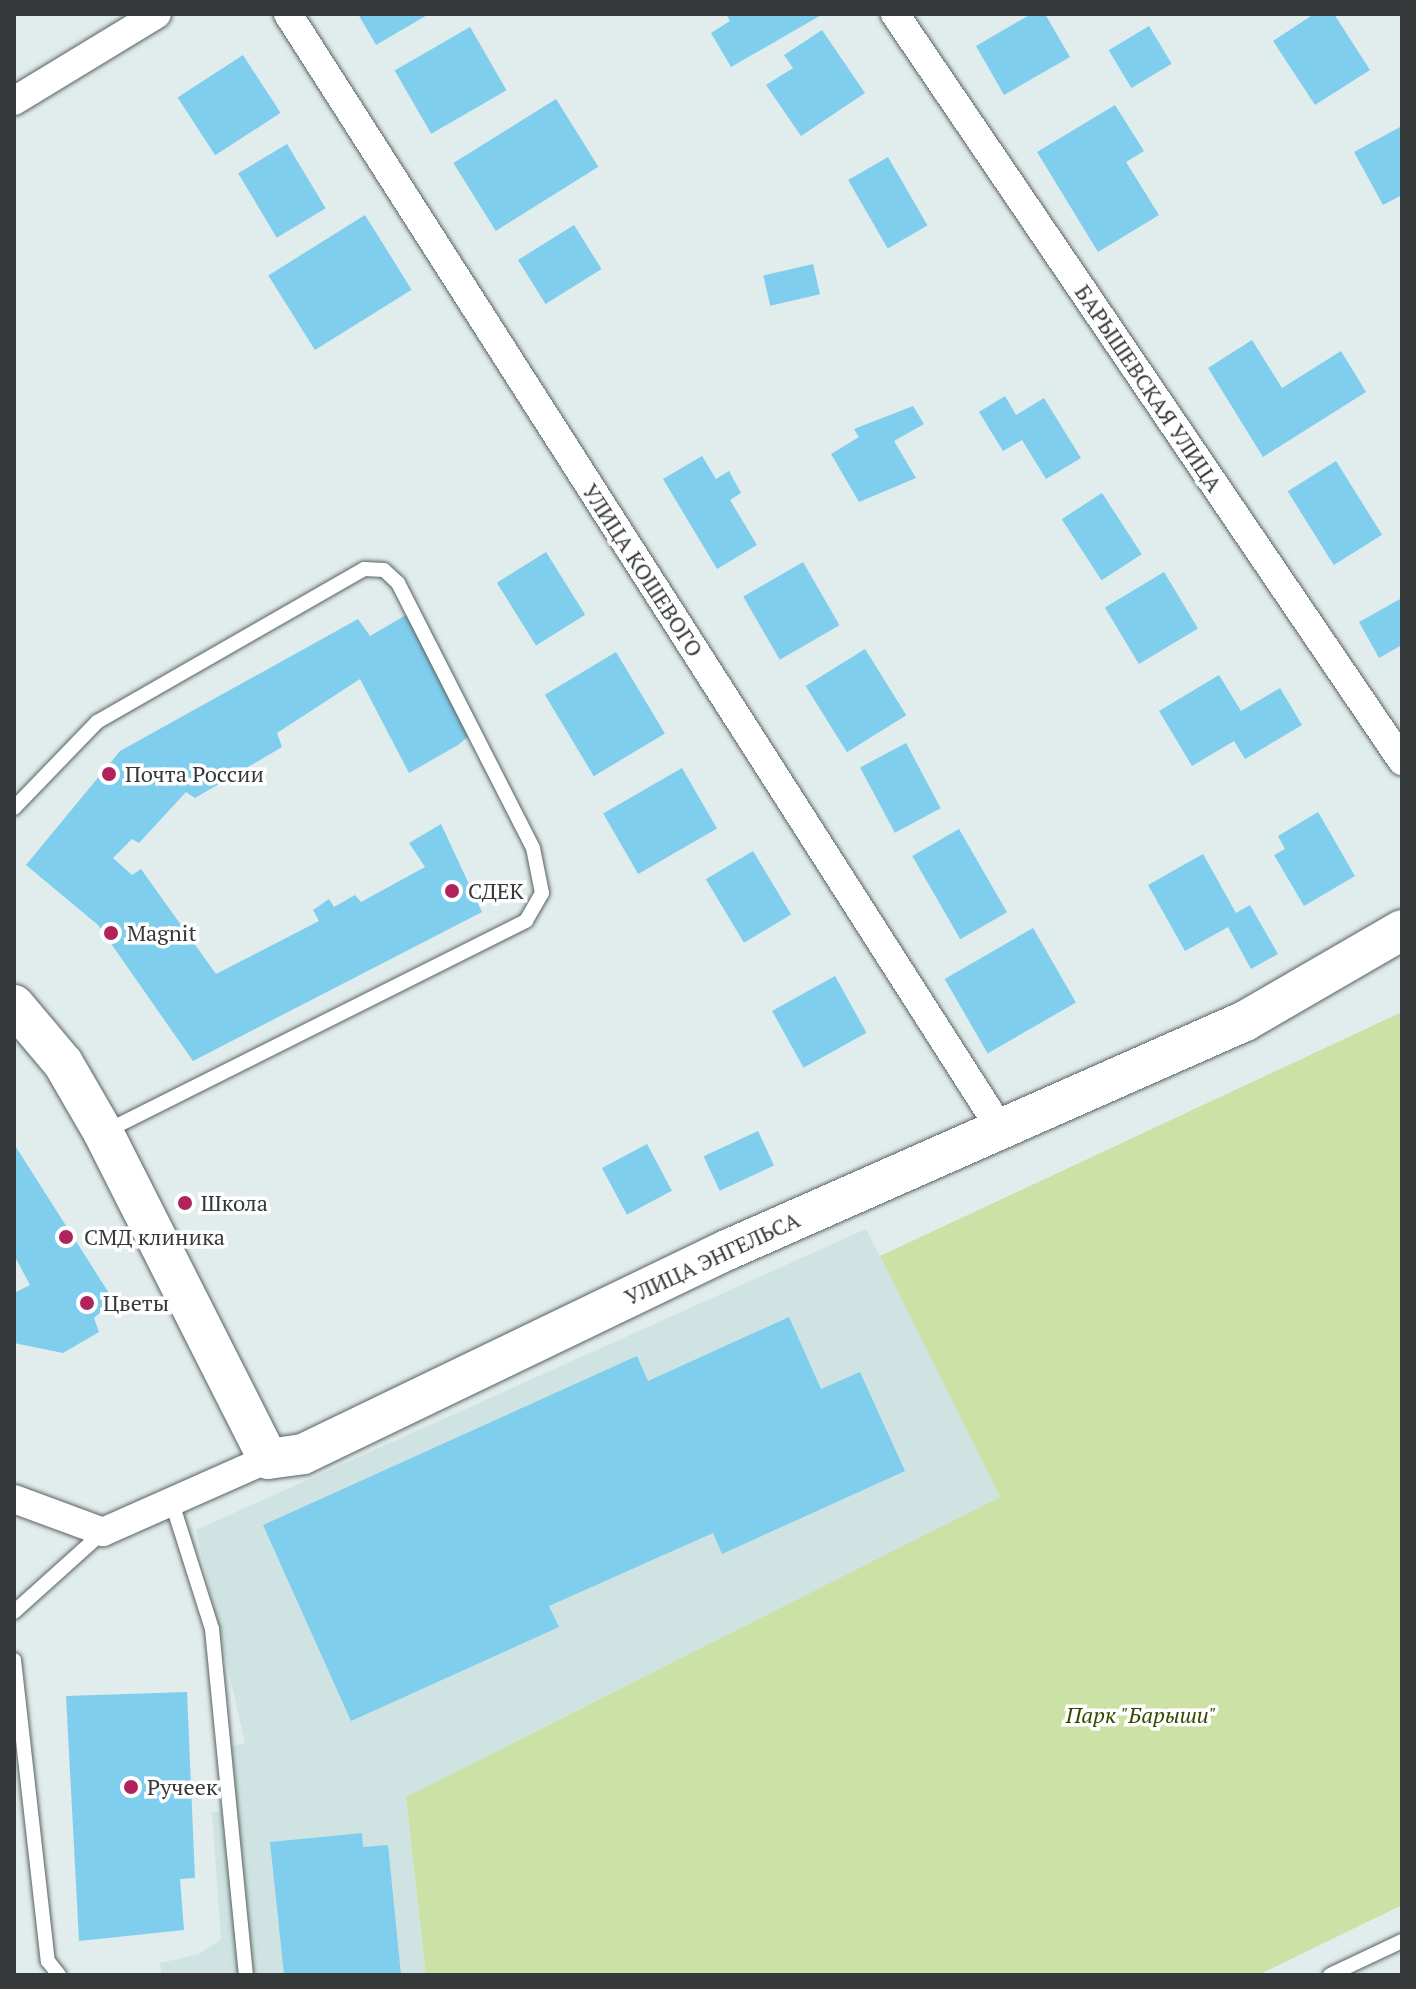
<!DOCTYPE html>
<html>
<head>
<meta charset="utf-8">
<style>
	body { margin:0 }
	#map { position:relative; width:1416px; height:1989px; overflow:hidden; background:#e1ecec; font-family:"PT Serif",serif }
	div>[style] { position:absolute }
	.built>* { inset:0; background:#cfe4e2 }
	.green>* { inset:0; background:#cce1a5 }
	.building>* { inset:0; background:#80ceee; transform-origin:0 0 }
	.roads { filter:drop-shadow(0 0 2px #596362) drop-shadow(0 0 2px #596362) }
	.lane>* { height:14px; margin:-7px; padding:0 7px; transform-origin:7px; border-radius:7px; background:#fff }
	.street>* { height:28px; margin:-14px; padding:0 14px; transform-origin:14px; border-radius:14px; background:#fff }
	.secondary>* { height:40px; margin:-20px; padding:0 20px; transform-origin:20px; border-radius:20px; background:#fff }
	.dots>* { width:22px; height:22px; translate:-50% -50%; box-sizing:border-box; border:4px solid #fff; border-radius:50% }
	span { translate:-50% -50%; white-space:nowrap; text-align:center; line-height:1.15; -webkit-text-stroke:7px #fff; paint-order:stroke }
	.street-label { font-size:22px; color:#353939 }
	.poi-label { font-size:22px; color:#353939 }
	.left { translate:0 -50%; text-align:left }
	.park-label { font-size:22px; color:#374900; font-style:italic }
	.frame { position:absolute; inset:0; border:16px solid #353939; pointer-events:none }
</style>
</head>
<body>
<div id="map">
	<div class="built">
		<div style="clip-path:polygon(866px 1229px,1001px 1497px,406px 1797px,426px 1975px,162px 1975px,160px 1963px,199px 1954px,221px 1939px,212px 1812px,224px 1811px,219px 1749px,245px 1743px,196px 1530px)"></div>
	</div>
	<div class="green">
		<div style="clip-path:polygon(1402px 1012px,1402px 1905px,1258px 1975px,426px 1975px,406px 1797px,1000px 1497px,880px 1256px)"></div>
	</div>
	<div class="building">
		<div style="clip-path:polygon(358px 14px,429px 14px,376px 45px)"></div>
		<div style="clip-path:polygon(726px 14px,823px 14px,731px 67px,711px 33px,730px 21px)"></div>
		<div style="clip-path:polygon(1031px 14px,1045px 14px,1070px 57px,1004px 95px,976px 46px)"></div>
		<div style="clip-path:polygon(1314px 14px,1334px 14px,1370px 70px,1315px 105px,1273px 41px)"></div>
		<div style="left:1149px;top:26px;width:44px;height:47px;rotate:59deg"></div>
		<div style="left:470px;top:27px;width:73px;height:87px;rotate:60deg"></div>
		<div style="clip-path:polygon(822px 30px,865px 93px,801px 136px,766px 85px,793px 68px,784px 55px)"></div>
		<div style="left:243px;top:55px;width:69px;height:78px;rotate:57deg"></div>
		<div style="left:556px;top:99px;width:80px;height:121px;rotate:58deg"></div>
		<div style="clip-path:polygon(1115px 105px,1144px 151px,1126px 162px,1159px 215px,1098px 252px,1037px 152px)"></div>
		<div style="clip-path:polygon(1402px 126px,1402px 195px,1383px 205px,1354px 152px)"></div>
		<div style="left:287px;top:144px;width:75px;height:57px;rotate:59deg"></div>
		<div style="left:888px;top:157px;width:79px;height:46px;rotate:60deg"></div>
		<div style="left:365px;top:215px;width:88px;height:114px;rotate:58deg"></div>
		<div style="left:574px;top:225px;width:52px;height:66px;rotate:58deg"></div>
		<div style="left:813px;top:264px;width:31px;height:51px;rotate:77deg"></div>
		<div style="clip-path:polygon(1252px 340px,1282px 388px,1341px 351px,1366px 392px,1263px 457px,1208px 368px)"></div>
		<div style="clip-path:polygon(1005px 396px,1016px 415px,1044px 398px,1081px 458px,1046px 479px,1022px 440px,1003px 451px,979px 412px)"></div>
		<div style="clip-path:polygon(913px 406px,924px 424px,894px 441px,916px 478px,859px 502px,831px 454px,859px 437px,854px 429px)"></div>
		<div style="clip-path:polygon(702px 456px,716px 479px,729px 471px,741px 493px,730px 500px,757px 545px,717px 569px,663px 479px)"></div>
		<div style="left:1336px;top:461px;width:87px;height:57px;rotate:58deg"></div>
		<div style="left:1102px;top:493px;width:73px;height:48px;rotate:57deg"></div>
		<div style="left:546px;top:552px;width:74px;height:58px;rotate:58deg"></div>
		<div style="left:803px;top:562px;width:73px;height:69px;rotate:60deg"></div>
		<div style="left:1164px;top:572px;width:66px;height:69px;rotate:59deg"></div>
		<div style="clip-path:polygon(1402px 598px,1402px 645px,1379px 658px,1359px 622px)"></div>
		<div style="clip-path:polygon(406px 615px,470px 735px,458px 745px,409px 773px,360px 679px,277px 733px,282px 747px,195px 798px,186px 792px,139px 843px,132px 839px,113px 858px,132px 875px,141px 869px,216px 974px,319px 921px,313px 910px,329px 899px,334px 907px,355px 895px,361px 902px,425px 867px,409px 843px,441px 824px,482px 912px,193px 1061px,98px 925px,26px 865px,120px 751px,358px 619px,370px 636px)"></div>
		<div style="left:865px;top:649px;width:78px;height:70px;rotate:58deg"></div>
		<div style="left:616px;top:652px;width:95px;height:83px;rotate:59deg"></div>
		<div style="clip-path:polygon(1219px 675px,1241px 711px,1280px 688px,1302px 725px,1245px 759px,1234px 741px,1192px 766px,1159px 711px)"></div>
		<div style="left:906px;top:743px;width:74px;height:52px;rotate:62deg"></div>
		<div style="left:682px;top:768px;width:70px;height:91px;rotate:60deg"></div>
		<div style="clip-path:polygon(1318px 812px,1355px 876px,1304px 906px,1274px 855px,1285px 849px,1278px 836px)"></div>
		<div style="left:959px;top:829px;width:96px;height:54px;rotate:60deg"></div>
		<div style="left:753px;top:851px;width:74px;height:55px;rotate:59deg"></div>
		<div style="clip-path:polygon(1203px 854px,1236px 913px,1250px 905px,1278px 954px,1251px 969px,1228px 927px,1185px 951px,1148px 885px)"></div>
		<div style="left:1033px;top:928px;width:86px;height:102px;rotate:60deg"></div>
		<div style="left:835px;top:976px;width:65px;height:72px;rotate:61deg"></div>
		<div style="left:758px;top:1131px;width:38px;height:60px;rotate:65deg"></div>
		<div style="clip-path:polygon(14px 1144px,114px 1301px,94px 1318px,99px 1332px,63px 1353px,14px 1343px,14px 1293px,30px 1285px,14px 1255px)"></div>
		<div style="left:647px;top:1144px;width:53px;height:51px;rotate:62deg"></div>
		<div style="clip-path:polygon(789px 1317px,821px 1389px,860px 1372px,905px 1471px,722px 1554px,713px 1533px,549px 1606px,559px 1627px,351px 1721px,263px 1525px,637px 1356px,648px 1381px)"></div>
		<div style="clip-path:polygon(187px 1692px,195px 1878px,180px 1879px,184px 1930px,79px 1941px,66px 1696px)"></div>
		<div style="clip-path:polygon(362px 1833px,363px 1847px,388px 1845px,401px 1975px,284px 1975px,270px 1842px)"></div>
	</div>
	<div class="roads">
		<div class="lane">
			<div style="left:14px;top:808px;width:120px;rotate:-46deg"></div>
			<div style="left:97px;top:722px;width:308px;rotate:-29.8deg"></div>
			<div style="left:364px;top:569px;width:20px;rotate:3deg"></div>
			<div style="left:384px;top:570px;width:19px;rotate:43deg"></div>
			<div style="left:398px;top:583px;width:297px;rotate:63deg"></div>
			<div style="left:533px;top:848px;width:46px;rotate:78.7deg"></div>
			<div style="left:542px;top:893px;width:32px;rotate:120deg"></div>
			<div style="left:526px;top:921px;width:470px;rotate:153.4deg"></div>
			<div style="left:173px;top:1506px;width:129px;rotate:72.4deg"></div>
			<div style="left:212px;top:1629px;width:348px;rotate:84.4deg"></div>
			<div style="left:14px;top:1612px;width:120px;rotate:-42deg"></div>
			<div style="left:14px;top:1660px;width:303px;rotate:83.6deg"></div>
			<div style="left:48px;top:1961px;width:18px;rotate:52deg"></div>
			<div style="left:1330px;top:1975px;width:80px;rotate:-25.3deg"></div>
		</div>
		<div class="street">
			<div style="left:288px;top:14px;width:1318px;rotate:57.42deg"></div>
			<div style="left:895px;top:14px;width:903px;rotate:55.83deg"></div>
			<div style="left:14px;top:101px;width:167px;rotate:-31.3deg"></div>
			<div style="left:14px;top:1499px;width:95px;rotate:20.3deg"></div>
			<div style="left:103px;top:1532px;width:180px;rotate:-23.9deg"></div>
		</div>
		<div class="secondary">
			<div style="left:14px;top:1005px;width:76px;rotate:49.8deg"></div>
			<div style="left:63px;top:1063px;width:80px;rotate:59.9deg"></div>
			<div style="left:103px;top:1132px;width:366px;rotate:63.2deg"></div>
			<div style="left:268px;top:1459px;width:35px;rotate:-8deg"></div>
			<div style="left:303px;top:1454px;width:471px;rotate:-25.7deg"></div>
			<div style="left:727px;top:1250px;width:566px;rotate:-23.85deg"></div>
			<div style="left:1245px;top:1021px;width:181px;rotate:-30.1deg"></div>
		</div>
	</div>
	<div class="dots">
		<div style="left:109px;top:774px;background:#b0235d"></div>
		<div style="left:452px;top:891px;background:#b0235d"></div>
		<div style="left:111px;top:933px;background:#b0235d"></div>
		<div style="left:185px;top:1203px;background:#b0235d"></div>
		<div style="left:66px;top:1237px;background:#b0235d"></div>
		<div style="left:87px;top:1303px;background:#b0235d"></div>
		<div style="left:131px;top:1787px;background:#b0235d"></div>
	</div>
	<div class="street-label">
		<span style="left:1149px;top:388px;rotate:56deg">БАРЫШЕВСКАЯ УЛИЦА</span>
		<span style="left:643px;top:570px;rotate:57deg">УЛИЦА КОШЕВОГО</span>
		<span style="left:712px;top:1258px;rotate:-25deg">УЛИЦА ЭНГЕЛЬСА</span>
	</div>
	<div class="poi-label">
		<span class="left" style="left:125px;top:774px">Почта России</span>
		<span class="left" style="left:468px;top:891px">СДЕК</span>
		<span class="left" style="left:127px;top:933px">Magnit</span>
		<span class="left" style="left:201px;top:1203px">Школа</span>
		<span class="left" style="left:84px;top:1237px">СМД клиника</span>
		<span class="left" style="left:103px;top:1303px">Цветы</span>
		<span class="left" style="left:147px;top:1787px">Ручеек</span>
	</div>
	<div class="park-label">
		<span style="left:1141px;top:1715px">Парк "Барыши"</span>
	</div>
	<div class="frame"></div>
</div>
</body>
</html>
